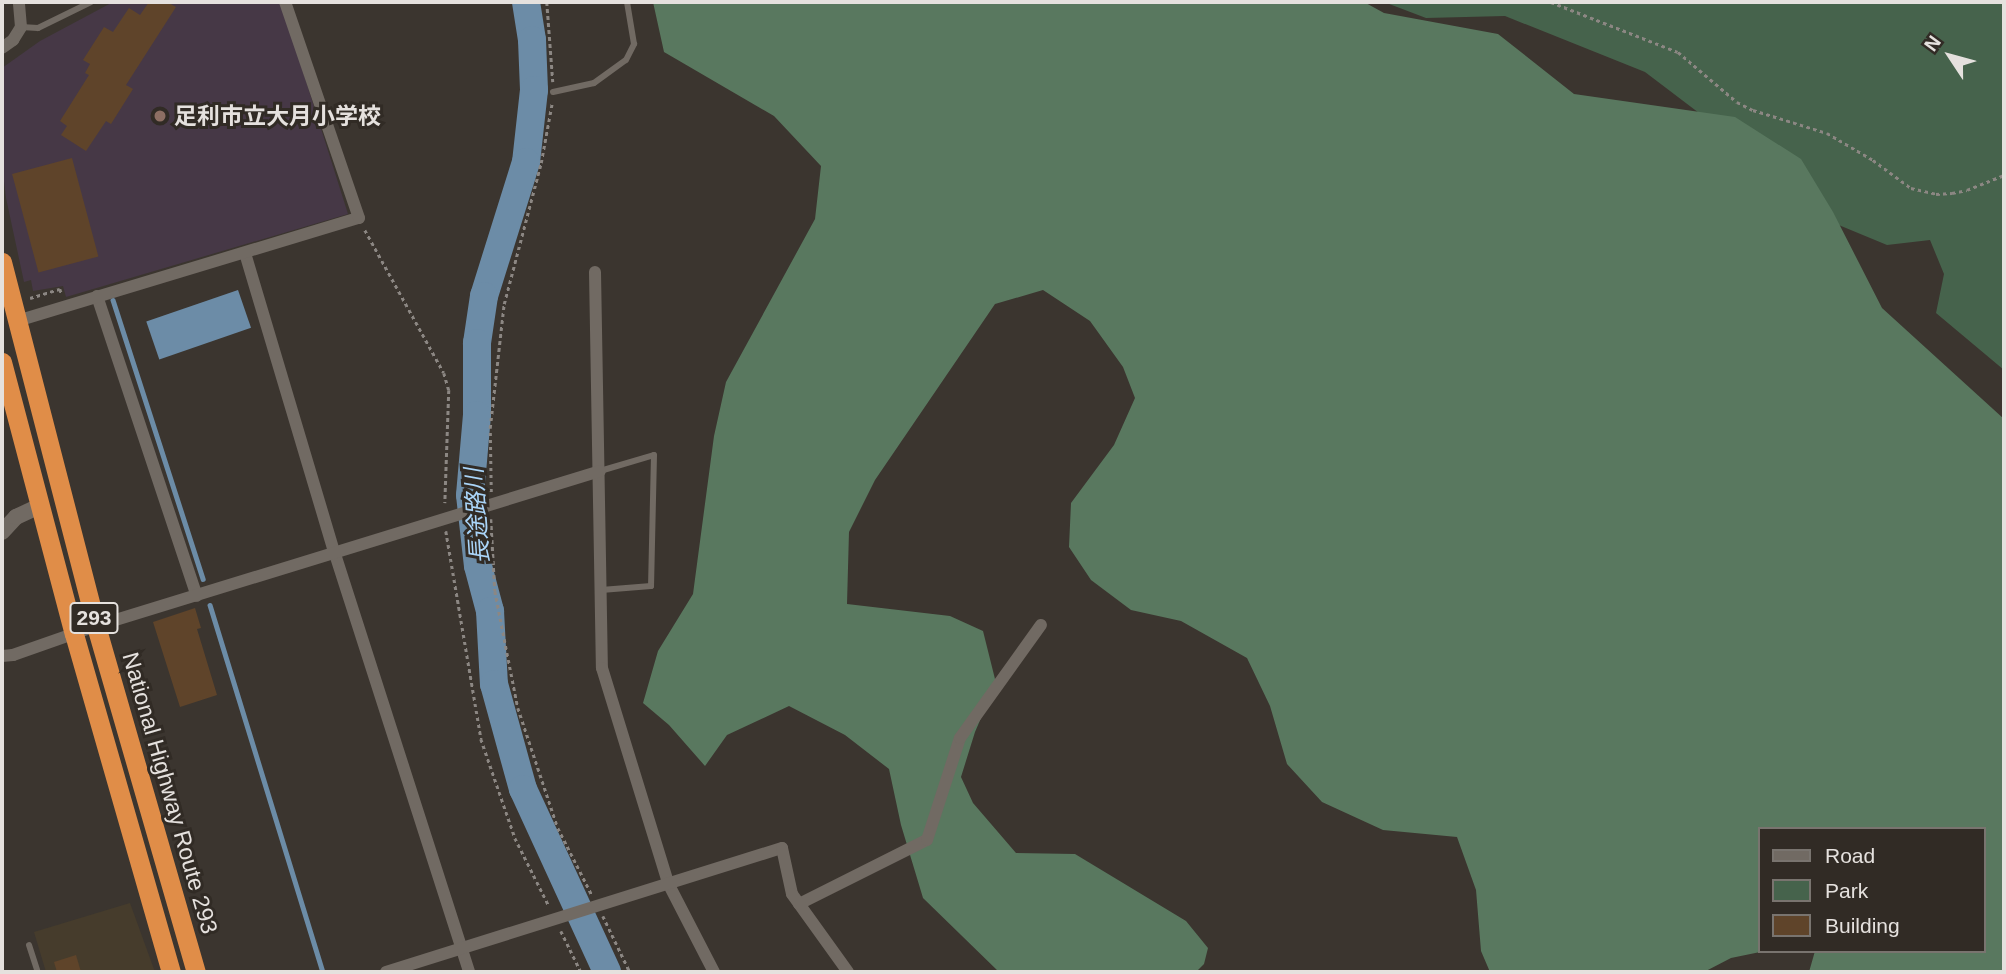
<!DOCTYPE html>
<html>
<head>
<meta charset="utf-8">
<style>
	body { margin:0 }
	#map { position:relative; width:2006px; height:974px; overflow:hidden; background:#3b352f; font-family:Helvetica,"Noto Sans JP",sans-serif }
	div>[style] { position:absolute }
	.commercial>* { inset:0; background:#463c2c }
	.education>* { inset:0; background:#463846 }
	.green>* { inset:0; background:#46634c }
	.forest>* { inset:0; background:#59785f }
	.water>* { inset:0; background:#6c8ca7; transform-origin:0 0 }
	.stream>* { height:4.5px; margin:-2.25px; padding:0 2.25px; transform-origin:2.25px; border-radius:2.25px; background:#6c8ca7 }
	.river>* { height:28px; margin:-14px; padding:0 14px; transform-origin:14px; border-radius:14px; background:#6c8ca7 }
	.building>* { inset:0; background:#5f442a; transform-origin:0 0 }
	.path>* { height:2.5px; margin-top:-1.25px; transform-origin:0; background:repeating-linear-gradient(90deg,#8c8783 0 3.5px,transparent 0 7px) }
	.service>* { height:6px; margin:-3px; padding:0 3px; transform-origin:3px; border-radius:3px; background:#716a63 }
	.minor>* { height:12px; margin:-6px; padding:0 6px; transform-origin:6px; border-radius:6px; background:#716a63 }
	.tertiary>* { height:16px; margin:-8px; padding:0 8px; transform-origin:8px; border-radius:8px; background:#716a63 }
	.trunk>* { height:19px; margin:-9.5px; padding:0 9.5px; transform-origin:9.5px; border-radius:9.5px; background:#e08d48 }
	.dots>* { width:19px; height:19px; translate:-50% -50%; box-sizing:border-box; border:4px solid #312b25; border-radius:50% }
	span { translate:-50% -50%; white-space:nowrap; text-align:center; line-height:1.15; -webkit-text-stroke:6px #312b25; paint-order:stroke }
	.shield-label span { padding:2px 5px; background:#312b25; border:2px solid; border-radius:5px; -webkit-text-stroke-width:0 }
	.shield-label { font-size:21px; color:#e5e1de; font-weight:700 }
	.poi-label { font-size:23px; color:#e5e1de; font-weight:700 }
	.left { translate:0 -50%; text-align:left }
	.street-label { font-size:23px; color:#e5e1de }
	.water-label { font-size:24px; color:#aad5f9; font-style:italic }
	.frame { position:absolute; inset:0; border:4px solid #e5e1de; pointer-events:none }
	.legend { position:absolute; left:1758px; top:827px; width:228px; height:126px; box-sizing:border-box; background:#312b25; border:2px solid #79746f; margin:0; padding:9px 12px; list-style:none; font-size:21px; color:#e5e1de }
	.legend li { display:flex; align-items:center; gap:14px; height:35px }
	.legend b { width:35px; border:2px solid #79746f }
	.north { position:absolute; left:1915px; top:21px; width:70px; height:70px; -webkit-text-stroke:5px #312b25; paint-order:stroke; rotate:306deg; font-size:19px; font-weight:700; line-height:28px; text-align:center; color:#e5e1de }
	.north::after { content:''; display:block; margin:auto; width:24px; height:32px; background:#e5e1de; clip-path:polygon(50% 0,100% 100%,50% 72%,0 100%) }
</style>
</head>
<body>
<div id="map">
	<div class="commercial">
		<div style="clip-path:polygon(130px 903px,155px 972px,46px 972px,34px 932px)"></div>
	</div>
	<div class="education">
		<div style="clip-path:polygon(113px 2px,281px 2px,348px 214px,66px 297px,63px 286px,33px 291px,31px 280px,24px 282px,6px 198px,2px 165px,2px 68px,40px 41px)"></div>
	</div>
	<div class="green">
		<div style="clip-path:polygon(1384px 2px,2004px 2px,2004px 370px,1936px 313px,1944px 274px,1930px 240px,1887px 245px,1829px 221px,1728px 135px,1645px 72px,1505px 16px,1426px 18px)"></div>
	</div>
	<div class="forest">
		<div style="clip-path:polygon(653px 2px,1364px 2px,1384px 13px,1498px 34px,1574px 94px,1735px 117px,1801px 159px,1833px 212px,1882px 308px,2004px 419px,2004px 972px,1809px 972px,1815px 951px,1983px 951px,1983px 829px,1759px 829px,1759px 951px,1765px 951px,1731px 958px,1704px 972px,1490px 972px,1481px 951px,1476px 890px,1457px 837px,1383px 830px,1322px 802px,1287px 764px,1270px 706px,1247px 658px,1181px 621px,1131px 610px,1091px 580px,1069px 547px,1071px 503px,1114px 445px,1135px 398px,1123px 367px,1090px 321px,1043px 290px,995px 304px,875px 480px,849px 532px,847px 604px,950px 616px,983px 631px,996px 683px,975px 732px,961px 777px,973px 803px,1016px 853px,1075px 854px,1186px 921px,1208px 948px,1204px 964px,1196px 972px,999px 972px,923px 898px,901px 825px,889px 769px,845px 735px,789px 706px,727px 735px,705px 766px,669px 725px,643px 703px,658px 651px,693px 594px,714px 436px,726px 382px,815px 219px,821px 166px,774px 116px,664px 52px)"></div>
	</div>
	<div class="water">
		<div style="left:238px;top:290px;width:40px;height:97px;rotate:71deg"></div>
	</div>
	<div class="stream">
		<div style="left:113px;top:300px;width:293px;rotate:72.1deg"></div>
		<div style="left:210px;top:605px;width:384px;rotate:72.9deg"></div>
	</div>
	<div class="river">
		<div style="left:526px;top:2px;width:38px;rotate:81deg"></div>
		<div style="left:532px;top:40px;width:50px;rotate:87.7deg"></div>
		<div style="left:534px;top:90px;width:72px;rotate:96.3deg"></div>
		<div style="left:526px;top:162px;width:140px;rotate:107.4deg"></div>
		<div style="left:484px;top:296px;width:48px;rotate:98.5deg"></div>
		<div style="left:477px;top:343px;width:72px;rotate:90deg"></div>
		<div style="left:477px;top:415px;width:80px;rotate:95deg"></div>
		<div style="left:470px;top:495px;width:71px;rotate:83.6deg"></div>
		<div style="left:478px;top:566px;width:47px;rotate:75.1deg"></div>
		<div style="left:490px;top:611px;width:73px;rotate:86.9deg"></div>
		<div style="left:494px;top:684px;width:109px;rotate:74.6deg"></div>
		<div style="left:523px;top:789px;width:201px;rotate:65.3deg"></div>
	</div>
	<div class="building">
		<div style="clip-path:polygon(149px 2px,167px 2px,176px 7px,126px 85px,133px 89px,111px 124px,106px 121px,86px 151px,61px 135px,67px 126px,60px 121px,89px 75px,85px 73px,90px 64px,83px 60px,104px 27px,113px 32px,129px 8px,140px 15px)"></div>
		<div style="left:72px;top:158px;width:102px;height:62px;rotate:75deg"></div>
		<div style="clip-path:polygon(195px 608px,201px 628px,197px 629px,217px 695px,180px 707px,153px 622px)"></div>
		<div style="clip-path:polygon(76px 955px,81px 972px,57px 972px,54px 962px)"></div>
	</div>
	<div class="path">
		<div style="left:547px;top:2px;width:80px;rotate:85.7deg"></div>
		<div style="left:1551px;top:2px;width:136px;rotate:21.5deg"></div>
		<div style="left:1678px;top:52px;width:77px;rotate:40.3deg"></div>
		<div style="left:1737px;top:102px;width:18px;rotate:27deg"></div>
		<div style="left:1753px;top:110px;width:77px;rotate:17.3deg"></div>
		<div style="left:1827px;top:133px;width:53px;rotate:30.4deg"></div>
		<div style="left:1873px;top:160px;width:47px;rotate:36.4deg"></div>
		<div style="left:1911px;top:188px;width:26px;rotate:13deg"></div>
		<div style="left:1936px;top:194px;width:16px;rotate:-4deg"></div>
		<div style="left:1952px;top:193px;width:15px;rotate:-11deg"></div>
		<div style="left:1967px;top:190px;width:40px;rotate:-22deg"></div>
		<div style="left:365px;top:230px;width:163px;rotate:61.1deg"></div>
		<div style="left:444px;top:373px;width:18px;rotate:74deg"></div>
		<div style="left:449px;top:390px;width:113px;rotate:92deg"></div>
		<div style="left:30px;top:298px;width:31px;rotate:-17deg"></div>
		<div style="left:60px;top:289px;width:6px;rotate:72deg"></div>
		<div style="left:491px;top:492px;width:64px;rotate:-90.9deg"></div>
		<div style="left:490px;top:428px;width:125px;rotate:-83.6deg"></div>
		<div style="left:504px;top:304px;width:146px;rotate:-75.3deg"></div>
		<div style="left:541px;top:163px;width:61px;rotate:-79.6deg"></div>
		<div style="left:491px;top:519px;width:72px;rotate:86.8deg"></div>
		<div style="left:495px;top:591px;width:119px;rotate:78.9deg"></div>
		<div style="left:518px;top:708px;width:126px;rotate:71.6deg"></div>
		<div style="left:558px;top:828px;width:75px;rotate:63.1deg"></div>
		<div style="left:446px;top:531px;width:211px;rotate:80.4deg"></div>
		<div style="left:481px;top:739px;width:105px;rotate:71deg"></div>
		<div style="left:515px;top:838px;width:76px;rotate:63.4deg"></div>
		<div style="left:603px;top:916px;width:62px;rotate:64.3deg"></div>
		<div style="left:561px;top:931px;width:46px;rotate:64deg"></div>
	</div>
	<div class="service">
		<div style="left:21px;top:27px;width:17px;rotate:3deg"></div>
		<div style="left:38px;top:28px;width:59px;rotate:-26.1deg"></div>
		<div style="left:553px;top:92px;width:42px;rotate:-12.4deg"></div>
		<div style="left:594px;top:83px;width:39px;rotate:-36deg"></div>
		<div style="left:626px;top:60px;width:18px;rotate:-63deg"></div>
		<div style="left:634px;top:44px;width:43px;rotate:-99.5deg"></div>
		<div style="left:600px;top:471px;width:56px;rotate:-16.5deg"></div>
		<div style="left:654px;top:455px;width:131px;rotate:91.3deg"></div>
		<div style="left:651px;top:586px;width:50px;rotate:175.4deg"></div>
		<div style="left:29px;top:945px;width:28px;rotate:72deg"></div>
	</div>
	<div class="minor">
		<div style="left:2px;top:48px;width:14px;rotate:-36deg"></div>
		<div style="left:13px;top:40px;width:15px;rotate:-58deg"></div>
		<div style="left:21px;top:27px;width:25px;rotate:-95deg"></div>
		<div style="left:245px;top:253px;width:314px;rotate:73.4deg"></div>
		<div style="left:335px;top:554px;width:439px;rotate:72.2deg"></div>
		<div style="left:595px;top:272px;width:396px;rotate:89deg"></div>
		<div style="left:602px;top:668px;width:225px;rotate:72.9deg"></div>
		<div style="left:668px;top:883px;width:100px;rotate:62.7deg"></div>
		<div style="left:97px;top:296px;width:316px;rotate:71.6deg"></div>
		<div style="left:17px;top:321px;width:357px;rotate:-16.8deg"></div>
		<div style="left:359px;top:218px;width:228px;rotate:-108.9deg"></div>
		<div style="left:2px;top:656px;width:11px;rotate:-5deg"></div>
		<div style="left:13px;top:655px;width:88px;rotate:-19.3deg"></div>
		<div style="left:96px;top:626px;width:527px;rotate:-17.09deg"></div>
		<div style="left:799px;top:904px;width:143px;rotate:-26.6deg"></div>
		<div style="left:927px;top:840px;width:107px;rotate:-72.1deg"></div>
		<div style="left:960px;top:738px;width:139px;rotate:-54.4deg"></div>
		<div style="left:386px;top:972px;width:415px;rotate:-17.4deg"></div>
		<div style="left:782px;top:848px;width:47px;rotate:77.7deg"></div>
		<div style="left:792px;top:894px;width:96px;rotate:54.3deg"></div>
	</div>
	<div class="tertiary">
		<div style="left:2px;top:532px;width:21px;rotate:-47deg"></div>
		<div style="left:16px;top:517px;width:26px;rotate:-25deg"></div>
	</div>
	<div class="trunk">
		<div style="left:2px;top:262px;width:376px;rotate:75.5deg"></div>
		<div style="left:96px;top:626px;width:360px;rotate:73.9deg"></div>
		<div style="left:2px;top:362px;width:281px;rotate:75.2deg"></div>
		<div style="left:74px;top:634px;width:352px;rotate:74deg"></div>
	</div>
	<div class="dots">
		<div style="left:160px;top:116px;background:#8d6e63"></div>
	</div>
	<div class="shield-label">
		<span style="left:94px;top:618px">293</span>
	</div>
	<div class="poi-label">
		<span class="left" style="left:174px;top:116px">足利市立大月小学校</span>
	</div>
	<div class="street-label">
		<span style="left:170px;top:793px;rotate:74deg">National Highway Route 293</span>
	</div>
	<div class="water-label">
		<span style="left:477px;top:516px;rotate:-94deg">長途路川</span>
	</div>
	<div class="frame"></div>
	<ul class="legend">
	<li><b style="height:9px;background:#716a63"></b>Road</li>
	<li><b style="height:19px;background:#46634c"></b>Park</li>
	<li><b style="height:19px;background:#5f442a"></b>Building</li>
	</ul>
	<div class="north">N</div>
</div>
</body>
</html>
